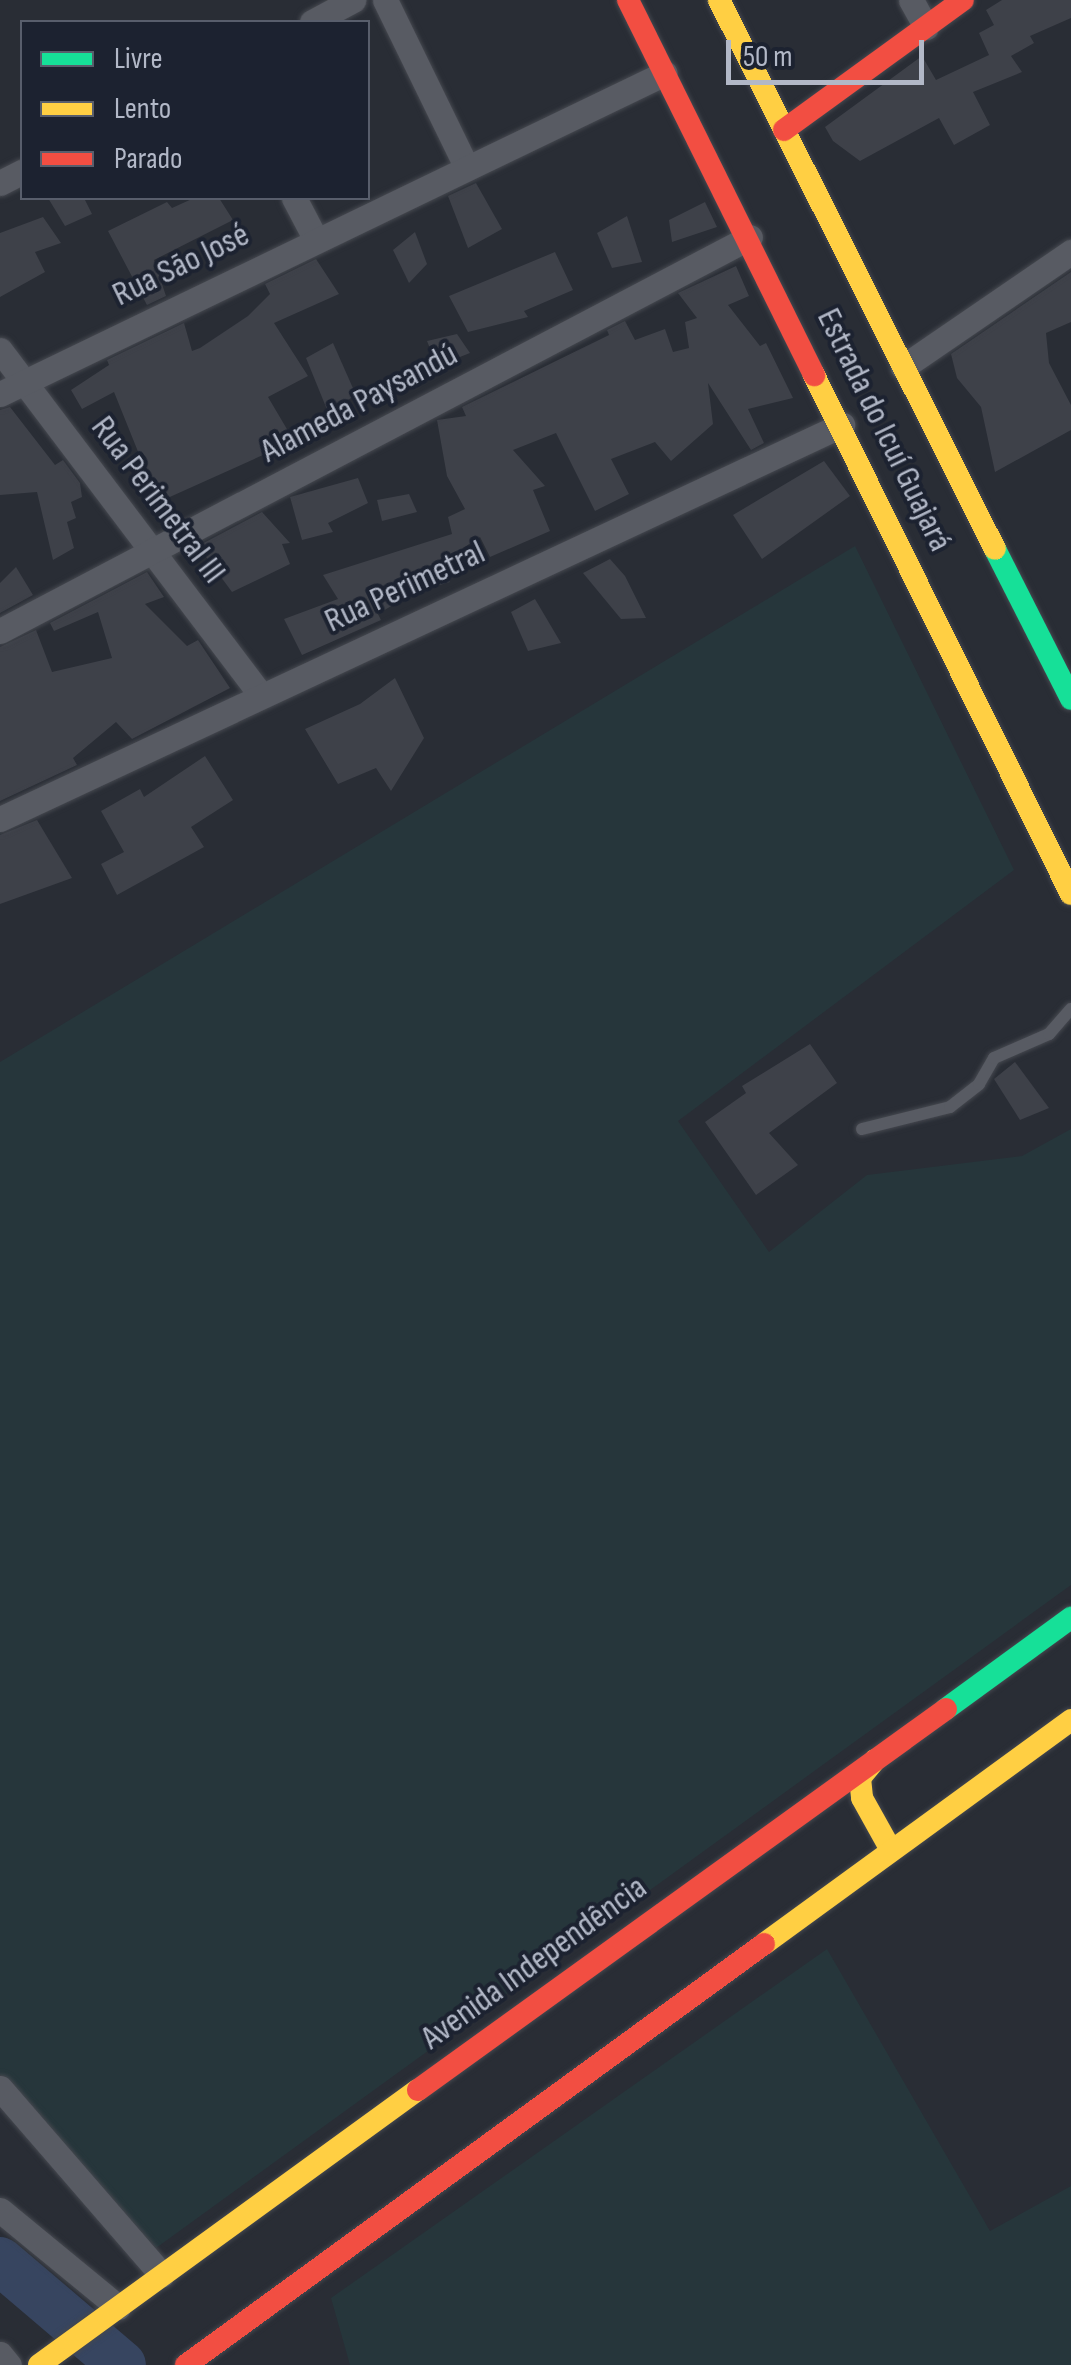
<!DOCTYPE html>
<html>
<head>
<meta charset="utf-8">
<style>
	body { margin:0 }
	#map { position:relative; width:1071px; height:2365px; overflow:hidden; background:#292d35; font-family:"Sofia Sans Condensed",sans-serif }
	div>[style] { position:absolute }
	.green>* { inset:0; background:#26363b }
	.river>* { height:48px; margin:-24px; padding:0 24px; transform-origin:24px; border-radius:24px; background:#374560 }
	.building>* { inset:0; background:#3e4149 }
	.roads { filter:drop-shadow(0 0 2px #45484f) drop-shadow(0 0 2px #45484f) }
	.lane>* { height:12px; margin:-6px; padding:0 6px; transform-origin:6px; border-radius:6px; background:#585b63 }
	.street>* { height:25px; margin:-12.5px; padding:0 12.5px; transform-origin:12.5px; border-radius:12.5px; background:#585b63 }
	.fast>* { height:22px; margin:-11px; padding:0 11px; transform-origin:11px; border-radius:11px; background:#16e098 }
	.slow>* { height:22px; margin:-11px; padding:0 11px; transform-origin:11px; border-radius:11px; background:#ffcf43 }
	.jam>* { height:22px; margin:-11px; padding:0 11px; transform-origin:11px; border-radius:11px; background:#f24e42 }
	span { translate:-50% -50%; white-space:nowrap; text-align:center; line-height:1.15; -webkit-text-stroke:8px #1c2230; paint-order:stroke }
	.street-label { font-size:35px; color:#b2b8c7 }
	.legend { position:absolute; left:20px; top:20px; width:350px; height:180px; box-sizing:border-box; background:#1c2230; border:2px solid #585e6c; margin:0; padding:12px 18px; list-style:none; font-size:30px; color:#b2b8c7 }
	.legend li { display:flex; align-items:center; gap:20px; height:50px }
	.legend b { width:50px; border:2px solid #585e6c }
	.scale { position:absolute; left:726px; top:40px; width:198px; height:45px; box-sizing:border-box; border:5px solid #b2b8c7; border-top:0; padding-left:12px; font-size:30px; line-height:35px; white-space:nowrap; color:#b2b8c7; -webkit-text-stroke:8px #1c2230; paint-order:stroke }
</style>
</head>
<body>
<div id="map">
	<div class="green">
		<div style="clip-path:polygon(855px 546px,1014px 870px,678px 1121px,769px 1252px,867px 1175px,1022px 1156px,1071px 1129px,1071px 1585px,156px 2248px,0 2075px,0 1062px)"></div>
		<div style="clip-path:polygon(827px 1949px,990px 2231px,1071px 2186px,1071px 2365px,350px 2365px,331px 2298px)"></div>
	</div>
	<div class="river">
		<div style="left:0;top:2261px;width:160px;rotate:40.4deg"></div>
	</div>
	<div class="building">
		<div style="clip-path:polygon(1002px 0,1071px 0,1071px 18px,1030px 36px,1034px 43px,1011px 56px,1022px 72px,973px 92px,990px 125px,954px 145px,939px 118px,860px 161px,833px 141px,825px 127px,922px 56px,936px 80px,989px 55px,979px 33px,994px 25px,986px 10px)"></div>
		<div style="clip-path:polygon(476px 183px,502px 229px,468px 248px,448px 196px)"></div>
		<div style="clip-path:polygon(48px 198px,84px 198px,92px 214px,65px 226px)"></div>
		<div style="clip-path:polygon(194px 198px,219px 198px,233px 220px,154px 260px,166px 296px,147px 305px,108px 231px,167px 202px,172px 208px)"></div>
		<div style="clip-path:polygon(705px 202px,717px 227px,672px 242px,669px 220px)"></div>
		<div style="clip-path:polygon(627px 216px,642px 262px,612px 268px,597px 233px)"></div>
		<div style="clip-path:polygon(43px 217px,61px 243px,35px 252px,45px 272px,0 297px,0 233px)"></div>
		<div style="clip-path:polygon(415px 232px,427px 264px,409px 283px,393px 250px)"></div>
		<div style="clip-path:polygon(555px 252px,573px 290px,524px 311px,528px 317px,468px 332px,449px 296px)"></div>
		<div style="clip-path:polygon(316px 259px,339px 294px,274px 323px,308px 376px,268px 397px,294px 441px,152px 505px,133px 476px,145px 469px,114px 392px,82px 409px,71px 390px,109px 365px,107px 360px,184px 323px,192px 351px,200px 348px,248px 316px,270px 294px,265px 284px)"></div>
		<div style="clip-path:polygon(736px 266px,749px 296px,728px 305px,760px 346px,766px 343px,793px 398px,748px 409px,764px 443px,751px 450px,708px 383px,713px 424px,671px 461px,655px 442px,611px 459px,629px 494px,595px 511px,556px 433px,513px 450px,545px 486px,533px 490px,550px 531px,490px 557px,480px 537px,440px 563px,450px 582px,413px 593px,378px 614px,381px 620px,302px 655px,284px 619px,338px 599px,323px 575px,452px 534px,448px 517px,465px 509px,447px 476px,437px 420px,466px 416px,462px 407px,609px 335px,607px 330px,625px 321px,635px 340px,665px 329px,673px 352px,689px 348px,685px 322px,697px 318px,678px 293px)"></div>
		<div style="clip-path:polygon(1071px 272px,1071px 322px,1046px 333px,1049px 363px,1071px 405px,1071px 430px,995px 472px,981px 407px,957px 378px,951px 354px)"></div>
		<div style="clip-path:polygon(457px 334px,470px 353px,437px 366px,427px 341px)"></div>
		<div style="clip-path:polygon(333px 343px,356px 395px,328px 412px,306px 358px)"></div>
		<div style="clip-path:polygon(10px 407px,55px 465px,63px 460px,80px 483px,82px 497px,71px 502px,76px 518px,67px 522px,74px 548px,53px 560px,37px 492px,0 495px,0 410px)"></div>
		<div style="clip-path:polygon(824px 461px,850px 496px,762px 559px,733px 515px)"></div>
		<div style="clip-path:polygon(358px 478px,368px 503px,328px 523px,333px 532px,302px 540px,290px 497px)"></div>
		<div style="clip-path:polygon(409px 494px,417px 512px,382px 521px,377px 500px)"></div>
		<div style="clip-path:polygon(262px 512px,290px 543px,282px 544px,290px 564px,232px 592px,198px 546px)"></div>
		<div style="clip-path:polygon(610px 559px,625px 576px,646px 618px,621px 619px,583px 573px)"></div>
		<div style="clip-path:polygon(16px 567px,33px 595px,0 613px,0 583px)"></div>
		<div style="clip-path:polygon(147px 572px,164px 597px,145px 604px,187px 646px,198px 640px,230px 688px,132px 739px,116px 722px,73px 758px,77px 765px,0 801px,0 647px,36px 630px,52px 672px,112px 658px,98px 612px,54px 631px,50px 623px)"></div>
		<div style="clip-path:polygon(535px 599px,561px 643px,528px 651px,511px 612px)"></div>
		<div style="clip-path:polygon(395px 678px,424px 738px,391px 791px,376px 768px,338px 784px,305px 729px,360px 704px)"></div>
		<div style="clip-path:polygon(205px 756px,233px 800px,191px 827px,204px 847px,117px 895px,101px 864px,124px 852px,101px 811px,140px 789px,144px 797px)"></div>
		<div style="clip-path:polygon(37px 820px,72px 878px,0 904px,0 835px)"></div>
		<div style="clip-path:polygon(810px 1044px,837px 1083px,769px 1133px,798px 1165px,756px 1195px,705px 1122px,746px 1093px,742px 1086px)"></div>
		<div style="clip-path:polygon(1015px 1062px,1049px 1108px,1020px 1120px,994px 1079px)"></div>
	</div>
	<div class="roads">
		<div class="lane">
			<div style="left:862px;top:1129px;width:91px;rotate:-14deg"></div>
			<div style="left:950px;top:1107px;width:37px;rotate:-38deg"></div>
			<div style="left:979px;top:1084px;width:30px;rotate:-60deg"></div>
			<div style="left:994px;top:1058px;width:60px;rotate:-23.6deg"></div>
			<div style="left:1049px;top:1034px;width:33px;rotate:-49deg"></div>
		</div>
		<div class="street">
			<div style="left:385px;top:0;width:187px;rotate:64deg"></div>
			<div style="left:911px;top:0;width:31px;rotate:61deg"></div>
			<div style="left:312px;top:22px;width:47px;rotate:-28.2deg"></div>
			<div style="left:0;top:183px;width:25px;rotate:-27deg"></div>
			<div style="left:294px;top:198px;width:45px;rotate:62.3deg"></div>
			<div style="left:0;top:350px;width:430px;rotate:52.9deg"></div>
			<div style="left:903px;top:367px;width:204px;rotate:-34.4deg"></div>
			<div style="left:0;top:394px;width:738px;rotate:-25.77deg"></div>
			<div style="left:0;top:631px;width:847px;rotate:-27.71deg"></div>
			<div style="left:0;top:819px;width:930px;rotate:-25.08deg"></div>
			<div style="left:0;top:2088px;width:247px;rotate:49.1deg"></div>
			<div style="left:0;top:2210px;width:153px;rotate:39.4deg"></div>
			<div style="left:0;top:2354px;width:14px;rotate:51deg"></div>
		</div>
		<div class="fast">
			<div style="left:995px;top:549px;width:168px;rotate:63.1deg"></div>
			<div style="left:946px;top:1709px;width:155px;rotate:-36.1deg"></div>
		</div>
		<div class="slow">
			<div style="left:719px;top:0;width:614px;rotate:63.31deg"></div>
			<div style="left:814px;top:375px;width:579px;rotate:63.66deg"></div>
			<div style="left:875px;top:1760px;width:23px;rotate:130deg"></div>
			<div style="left:860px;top:1778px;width:20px;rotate:84deg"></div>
			<div style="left:862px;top:1798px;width:60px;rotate:60.9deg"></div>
			<div style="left:764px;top:1944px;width:380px;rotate:-36.1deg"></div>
			<div style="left:39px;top:2365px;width:468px;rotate:-36deg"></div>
		</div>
		<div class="jam">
			<div style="left:628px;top:0;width:419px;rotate:63.6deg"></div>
			<div style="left:784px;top:130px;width:221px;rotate:-36deg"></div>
			<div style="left:418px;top:2090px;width:651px;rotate:-35.81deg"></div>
			<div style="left:186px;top:2365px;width:715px;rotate:-36.07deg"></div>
		</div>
	</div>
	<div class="street-label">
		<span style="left:181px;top:265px;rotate:-26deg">Rua São José</span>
		<span style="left:359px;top:403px;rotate:-28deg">Alameda Paysandú</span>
		<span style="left:884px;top:430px;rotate:64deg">Estrada do Icuí Guajará</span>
		<span style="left:158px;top:500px;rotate:53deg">Rua Perimetral III</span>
		<span style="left:405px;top:587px;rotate:-25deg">Rua Perimetral</span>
		<span style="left:534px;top:1963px;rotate:-36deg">Avenida Independência</span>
	</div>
	<ul class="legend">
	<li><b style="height:12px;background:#16e098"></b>Livre</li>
	<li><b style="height:12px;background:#ffcf43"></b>Lento</li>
	<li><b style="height:12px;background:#f24e42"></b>Parado</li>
	</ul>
	<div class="scale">50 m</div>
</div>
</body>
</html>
